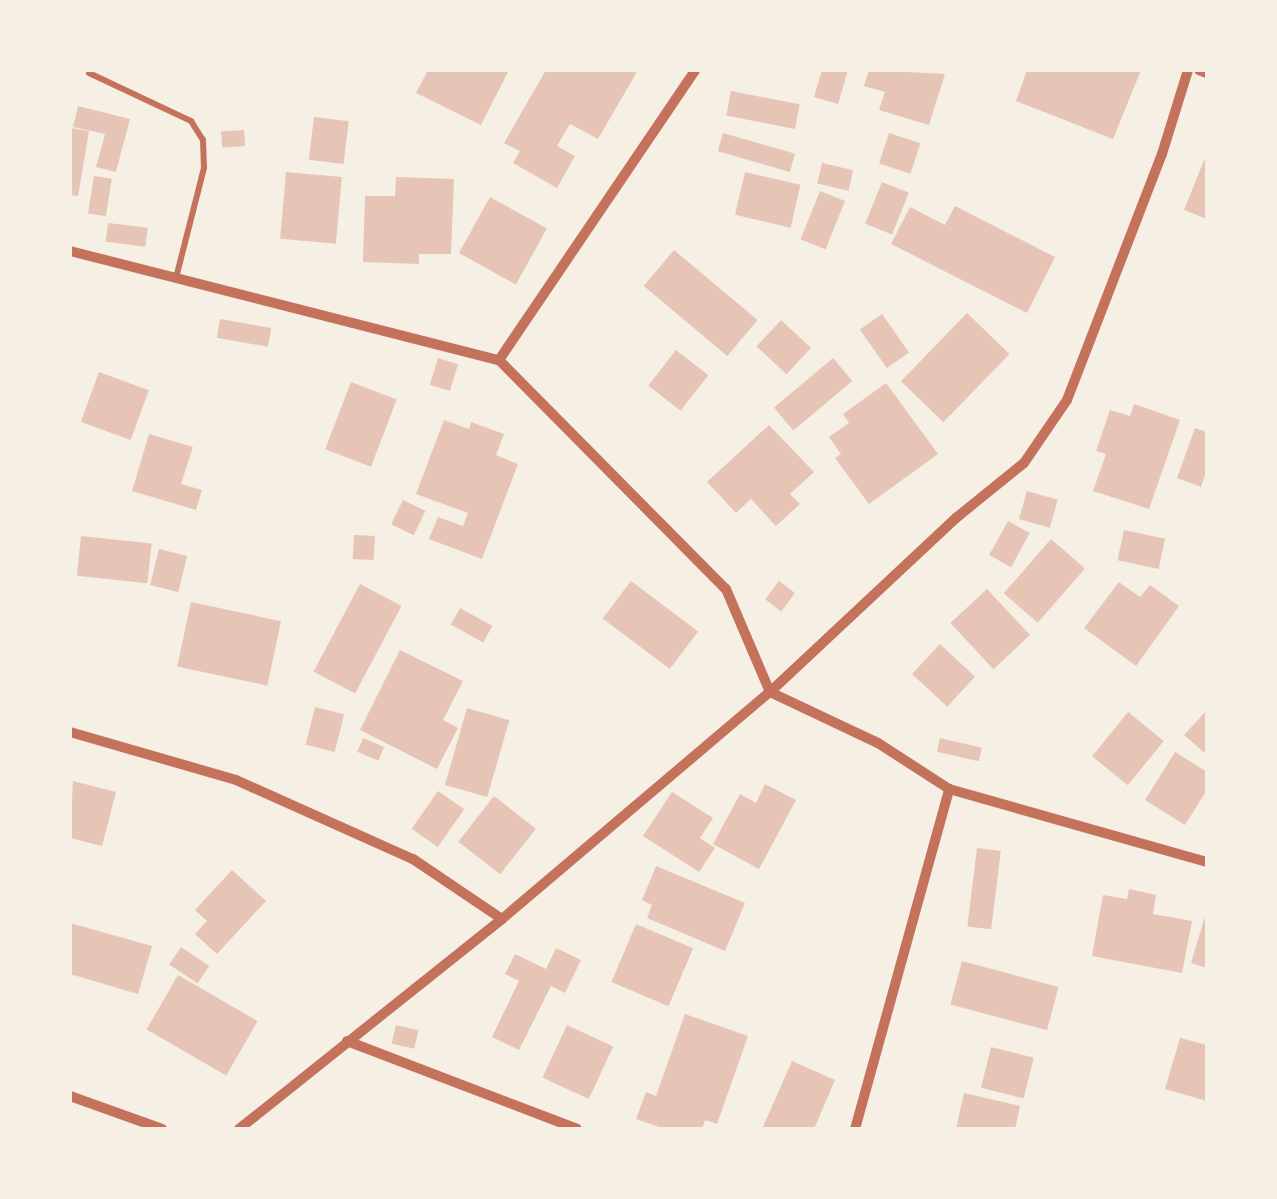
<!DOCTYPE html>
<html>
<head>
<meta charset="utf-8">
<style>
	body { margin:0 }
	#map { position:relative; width:1277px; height:1199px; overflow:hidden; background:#f6efe4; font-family:"IBM Plex Sans",sans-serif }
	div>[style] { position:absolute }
	.building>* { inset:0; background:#e6c5b7; transform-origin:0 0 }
	.service>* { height:6px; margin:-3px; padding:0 3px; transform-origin:3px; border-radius:3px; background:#c5725c }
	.minor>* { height:10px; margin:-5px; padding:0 5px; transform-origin:5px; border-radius:5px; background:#c5725c }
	span { translate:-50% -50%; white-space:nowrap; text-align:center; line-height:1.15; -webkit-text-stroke:8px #f6efe4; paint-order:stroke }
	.frame { position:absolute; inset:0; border:72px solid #f6efe4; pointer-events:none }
</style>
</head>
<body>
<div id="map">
	<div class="building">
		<div style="clip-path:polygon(428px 70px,509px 70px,481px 125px,416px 93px)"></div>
		<div style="clip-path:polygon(546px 70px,638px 70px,598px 139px,570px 124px,557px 146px,575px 156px,557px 188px,513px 163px,520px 151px,504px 143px)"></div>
		<div style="clip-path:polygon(822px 70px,848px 70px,838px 104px,814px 97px)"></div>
		<div style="clip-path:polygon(869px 70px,945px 74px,929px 125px,879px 110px,885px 92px,864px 86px)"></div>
		<div style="clip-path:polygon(1027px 70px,1141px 70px,1113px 139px,1016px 101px)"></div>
		<div style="left:731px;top:91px;width:70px;height:25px;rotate:11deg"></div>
		<div style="clip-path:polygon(78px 106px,130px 119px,116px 172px,96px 167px,105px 134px,73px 127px)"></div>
		<div style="left:314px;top:117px;width:35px;height:43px;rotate:7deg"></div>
		<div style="clip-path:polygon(70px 128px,89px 131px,78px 196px,70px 195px)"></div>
		<div style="left:244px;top:130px;width:16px;height:23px;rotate:86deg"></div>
		<div style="left:723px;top:133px;width:75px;height:19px;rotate:16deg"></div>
		<div style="left:889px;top:133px;width:33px;height:32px;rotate:18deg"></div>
		<div style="clip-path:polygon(1207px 153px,1207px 219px,1184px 210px)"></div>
		<div style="left:822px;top:163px;width:32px;height:21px;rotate:13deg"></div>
		<div style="left:286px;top:172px;width:56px;height:67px;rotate:5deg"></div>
		<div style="left:745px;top:172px;width:57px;height:44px;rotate:13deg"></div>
		<div style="left:94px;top:176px;width:18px;height:38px;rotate:9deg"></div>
		<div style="clip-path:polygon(396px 177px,454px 179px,451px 254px,419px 254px,419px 264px,363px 262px,365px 196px,395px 196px)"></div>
		<div style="left:882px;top:182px;width:29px;height:45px;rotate:22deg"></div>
		<div style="left:820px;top:191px;width:27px;height:52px;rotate:22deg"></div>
		<div style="left:490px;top:197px;width:65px;height:64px;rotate:29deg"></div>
		<div style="clip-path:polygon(955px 206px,1055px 257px,1027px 313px,891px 244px,910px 207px,945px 225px)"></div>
		<div style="left:108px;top:223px;width:40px;height:19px;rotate:7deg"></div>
		<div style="left:674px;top:250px;width:109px;height:47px;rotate:40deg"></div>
		<div style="left:967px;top:313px;width:59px;height:95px;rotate:44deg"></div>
		<div style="left:882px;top:314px;width:47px;height:27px;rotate:55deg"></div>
		<div style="left:220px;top:319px;width:52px;height:19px;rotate:10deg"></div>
		<div style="left:781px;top:320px;width:41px;height:36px;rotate:43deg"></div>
		<div style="left:676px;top:350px;width:41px;height:45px;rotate:38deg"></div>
		<div style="left:438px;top:358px;width:21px;height:28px;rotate:17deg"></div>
		<div style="left:833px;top:358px;width:30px;height:77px;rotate:50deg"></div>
		<div style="left:99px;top:372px;width:53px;height:53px;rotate:20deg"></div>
		<div style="left:351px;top:382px;width:49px;height:72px;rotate:21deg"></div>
		<div style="clip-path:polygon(886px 383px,938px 454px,869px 504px,835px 458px,841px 454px,829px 437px,849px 423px,843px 414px)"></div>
		<div style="clip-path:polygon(1134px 404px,1180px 420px,1149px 509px,1093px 491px,1106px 454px,1096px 451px,1110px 410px,1130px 416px)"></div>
		<div style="clip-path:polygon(444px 420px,469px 429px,471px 422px,504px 434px,496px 455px,518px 464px,482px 559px,429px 539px,438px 517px,463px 526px,468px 513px,416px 494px)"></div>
		<div style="clip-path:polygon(769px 425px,814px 472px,790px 494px,800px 504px,776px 526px,751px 499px,736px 513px,707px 482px)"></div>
		<div style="clip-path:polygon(1195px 428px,1207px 432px,1207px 469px,1201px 487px,1177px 478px)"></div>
		<div style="clip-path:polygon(149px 434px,193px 447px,181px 484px,202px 490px,196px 510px,132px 491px)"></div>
		<div style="left:1027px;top:491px;width:32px;height:29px;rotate:16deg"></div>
		<div style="left:403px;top:500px;width:25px;height:27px;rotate:26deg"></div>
		<div style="left:1008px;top:521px;width:25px;height:39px;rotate:29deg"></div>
		<div style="left:1124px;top:530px;width:42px;height:31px;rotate:12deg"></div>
		<div style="left:354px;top:535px;width:21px;height:24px;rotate:3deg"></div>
		<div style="left:81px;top:536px;width:71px;height:40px;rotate:6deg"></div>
		<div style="left:1051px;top:539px;width:45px;height:72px;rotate:41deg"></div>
		<div style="left:159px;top:549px;width:29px;height:37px;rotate:14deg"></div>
		<div style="left:631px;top:581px;width:84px;height:47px;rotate:37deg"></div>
		<div style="left:779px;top:581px;width:20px;height:23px;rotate:37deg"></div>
		<div style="clip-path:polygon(1119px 582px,1140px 597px,1150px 585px,1179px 606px,1136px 666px,1084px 628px)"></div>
		<div style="left:360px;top:584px;width:47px;height:99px;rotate:28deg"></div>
		<div style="left:987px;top:589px;width:63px;height:50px;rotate:47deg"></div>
		<div style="left:191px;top:602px;width:92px;height:66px;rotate:12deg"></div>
		<div style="left:460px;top:608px;width:37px;height:19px;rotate:29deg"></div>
		<div style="left:940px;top:644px;width:48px;height:41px;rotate:43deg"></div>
		<div style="clip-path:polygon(400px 650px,463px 681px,443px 720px,458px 728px,437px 769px,360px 730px)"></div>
		<div style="left:315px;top:707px;width:30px;height:39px;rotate:14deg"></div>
		<div style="left:467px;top:708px;width:44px;height:80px;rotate:16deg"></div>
		<div style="clip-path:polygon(1207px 710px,1207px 755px,1184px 735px)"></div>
		<div style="left:1128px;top:712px;width:46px;height:57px;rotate:39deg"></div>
		<div style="left:363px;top:738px;width:23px;height:15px;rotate:23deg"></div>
		<div style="left:940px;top:738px;width:43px;height:14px;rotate:13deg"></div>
		<div style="clip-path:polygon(1175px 752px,1207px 772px,1207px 790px,1185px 825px,1145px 800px)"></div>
		<div style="clip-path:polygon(73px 781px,116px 792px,102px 846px,70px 838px)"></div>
		<div style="clip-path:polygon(765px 784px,796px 800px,759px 869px,713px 844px,740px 794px,756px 803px)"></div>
		<div style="left:438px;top:791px;width:32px;height:46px;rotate:35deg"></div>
		<div style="clip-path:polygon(672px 792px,713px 818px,700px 838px,715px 848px,699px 872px,643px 836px)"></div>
		<div style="left:494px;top:796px;width:53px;height:58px;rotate:38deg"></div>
		<div style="left:977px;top:848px;width:24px;height:79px;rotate:7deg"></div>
		<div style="clip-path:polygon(656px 866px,745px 903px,725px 951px,647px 918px,652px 905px,642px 900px)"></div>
		<div style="clip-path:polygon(232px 870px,266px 901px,217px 954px,195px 934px,207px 921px,195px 910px)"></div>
		<div style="clip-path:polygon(1129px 889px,1156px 895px,1153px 914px,1192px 921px,1182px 973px,1092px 956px,1103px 895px,1127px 899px)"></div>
		<div style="clip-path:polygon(1206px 913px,1207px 913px,1207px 968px,1191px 963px)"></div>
		<div style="clip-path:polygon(70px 923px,152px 946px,138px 994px,70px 974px)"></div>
		<div style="left:636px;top:924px;width:62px;height:63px;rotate:23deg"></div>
		<div style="left:181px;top:947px;width:34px;height:21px;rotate:34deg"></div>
		<div style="clip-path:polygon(556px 948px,581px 960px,565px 993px,551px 986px,519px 1050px,492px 1037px,519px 981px,505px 974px,515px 954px,546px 969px)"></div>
		<div style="left:962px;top:961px;width:100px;height:45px;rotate:15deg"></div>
		<div style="left:178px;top:975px;width:92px;height:63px;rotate:30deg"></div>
		<div style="clip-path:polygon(685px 1014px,748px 1036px,717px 1124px,705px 1120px,702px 1129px,665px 1129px,636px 1119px,646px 1092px,656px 1096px)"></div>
		<div style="left:396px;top:1025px;width:23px;height:19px;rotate:13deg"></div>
		<div style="left:567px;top:1025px;width:51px;height:58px;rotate:25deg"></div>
		<div style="clip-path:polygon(1180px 1038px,1207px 1045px,1207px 1101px,1165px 1089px)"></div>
		<div style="left:991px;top:1047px;width:44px;height:42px;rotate:14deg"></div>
		<div style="clip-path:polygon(792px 1061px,835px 1080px,814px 1129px,762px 1129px)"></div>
		<div style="clip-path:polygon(964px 1093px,1020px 1106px,1015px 1129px,956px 1129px)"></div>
	</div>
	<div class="service">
		<div style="left:89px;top:73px;width:113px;rotate:25.2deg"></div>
		<div style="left:191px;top:121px;width:22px;rotate:58deg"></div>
		<div style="left:203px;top:140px;width:28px;rotate:88deg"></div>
		<div style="left:204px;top:168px;width:114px;rotate:104.3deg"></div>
	</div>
	<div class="minor">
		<div style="left:1199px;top:70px;width:9px;rotate:21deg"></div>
		<div style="left:70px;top:251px;width:443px;rotate:14.3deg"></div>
		<div style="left:499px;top:360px;width:322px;rotate:45.3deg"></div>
		<div style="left:726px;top:589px;width:112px;rotate:66.9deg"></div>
		<div style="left:770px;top:692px;width:119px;rotate:25.3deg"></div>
		<div style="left:878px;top:743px;width:85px;rotate:32.9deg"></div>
		<div style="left:949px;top:789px;width:268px;rotate:15.8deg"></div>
		<div style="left:499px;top:360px;width:350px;rotate:-55.9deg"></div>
		<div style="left:70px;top:732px;width:173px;rotate:16.1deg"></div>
		<div style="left:236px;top:780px;width:194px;rotate:24.1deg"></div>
		<div style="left:413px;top:859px;width:107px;rotate:34deg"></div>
		<div style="left:347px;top:1041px;width:246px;rotate:20.9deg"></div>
		<div style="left:70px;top:1096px;width:98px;rotate:19.7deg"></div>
		<div style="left:239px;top:1129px;width:337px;rotate:-38.6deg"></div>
		<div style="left:502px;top:919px;width:351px;rotate:-40.3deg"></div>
		<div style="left:770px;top:692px;width:255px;rotate:-43.1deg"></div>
		<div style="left:956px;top:518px;width:87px;rotate:-39deg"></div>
		<div style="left:1024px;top:463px;width:76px;rotate:-55.7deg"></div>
		<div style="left:1067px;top:400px;width:264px;rotate:-68.9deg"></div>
		<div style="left:1162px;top:154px;width:88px;rotate:-72.8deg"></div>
		<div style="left:855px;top:1129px;width:353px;rotate:-74.5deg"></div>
	</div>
	<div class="frame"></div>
</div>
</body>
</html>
